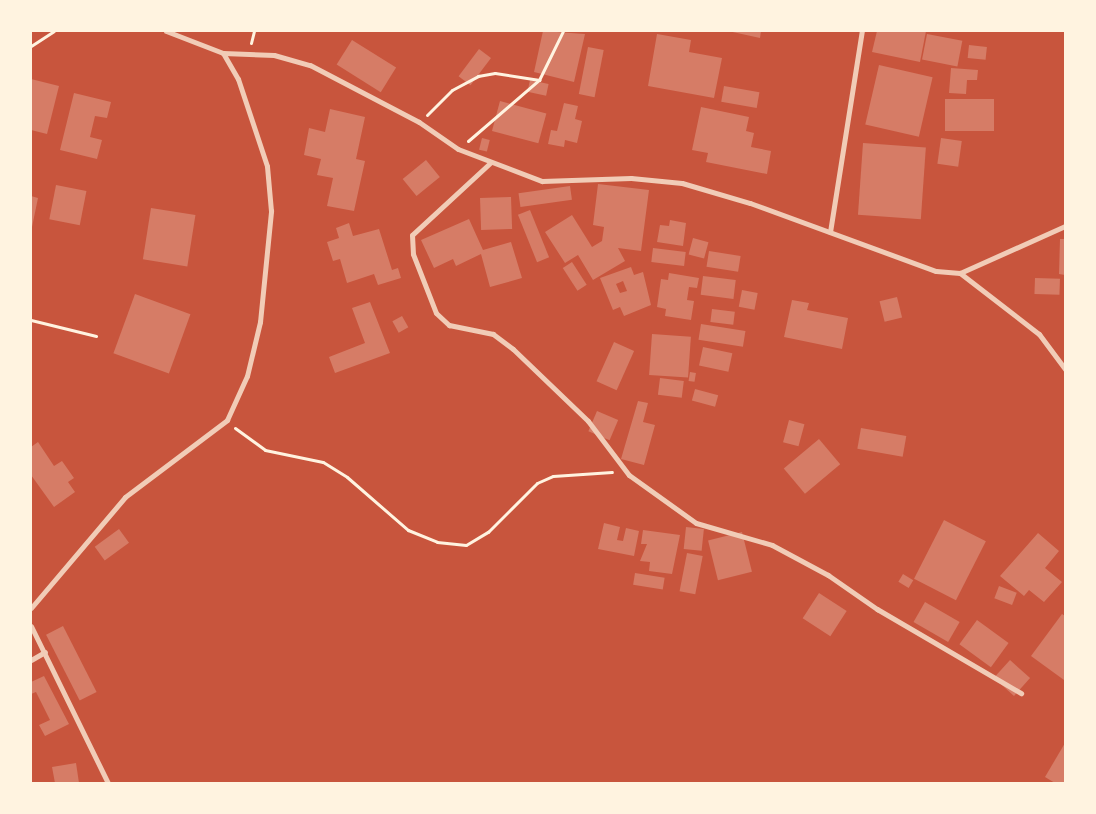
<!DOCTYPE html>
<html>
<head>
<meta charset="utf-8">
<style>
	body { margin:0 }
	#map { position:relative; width:1096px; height:814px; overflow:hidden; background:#c8553d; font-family:"Exo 2",sans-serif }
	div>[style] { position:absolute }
	.building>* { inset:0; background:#d67c66; transform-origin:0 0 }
	.path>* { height:3px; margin:-1.5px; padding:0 1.5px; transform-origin:1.5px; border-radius:1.5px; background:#fff3e0 }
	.minor>* { height:5px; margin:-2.5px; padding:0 2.5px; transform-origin:2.5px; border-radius:2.5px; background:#f1ccb7 }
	span { translate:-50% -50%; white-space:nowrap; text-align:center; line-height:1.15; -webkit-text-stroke:4px #fff3e0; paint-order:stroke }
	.frame { position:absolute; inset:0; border:32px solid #fff3e0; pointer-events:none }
</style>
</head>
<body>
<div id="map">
	<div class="building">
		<div style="clip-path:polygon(543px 31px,585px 34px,574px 82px,534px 72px)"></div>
		<div style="clip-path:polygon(728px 31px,761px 31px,760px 38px)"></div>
		<div style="clip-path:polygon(877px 31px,926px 31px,920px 62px,872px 52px)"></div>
		<div style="clip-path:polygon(657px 34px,691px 40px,689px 52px,722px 58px,714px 98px,648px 86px)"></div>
		<div style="left:927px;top:34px;width:36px;height:26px;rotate:11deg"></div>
		<div style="left:352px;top:40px;width:52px;height:29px;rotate:32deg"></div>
		<div style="left:969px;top:45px;width:18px;height:13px;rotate:6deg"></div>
		<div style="left:588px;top:47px;width:16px;height:48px;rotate:11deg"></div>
		<div style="left:479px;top:49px;width:15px;height:34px;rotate:37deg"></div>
		<div style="left:879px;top:65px;width:55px;height:61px;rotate:13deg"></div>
		<div style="clip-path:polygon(951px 68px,978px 70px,977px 80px,967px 80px,966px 94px,949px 93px)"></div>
		<div style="clip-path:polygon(31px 79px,59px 86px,47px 134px,31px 130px)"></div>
		<div style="left:530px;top:80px;width:19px;height:12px;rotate:12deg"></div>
		<div style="left:724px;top:86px;width:36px;height:16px;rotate:10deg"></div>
		<div style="clip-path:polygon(74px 93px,111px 102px,107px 118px,95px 116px,90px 137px,102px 140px,97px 159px,60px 150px)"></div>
		<div style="left:994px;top:99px;width:32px;height:49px;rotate:90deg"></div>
		<div style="left:500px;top:101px;width:48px;height:31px;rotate:15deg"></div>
		<div style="clip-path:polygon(564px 103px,578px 106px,575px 119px,582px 121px,577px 143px,565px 140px,564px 147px,548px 144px,551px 130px,557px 131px)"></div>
		<div style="clip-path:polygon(701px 107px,749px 117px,746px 131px,754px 133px,751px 147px,771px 151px,767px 174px,706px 162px,708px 153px,692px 150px)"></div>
		<div style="clip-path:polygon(330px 109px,365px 117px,356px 159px,365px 161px,354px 211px,327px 206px,333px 178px,317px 175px,321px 159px,304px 155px,309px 128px,325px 132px)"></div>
		<div style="left:482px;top:138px;width:8px;height:12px;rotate:14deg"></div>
		<div style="left:941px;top:138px;width:21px;height:26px;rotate:8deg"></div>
		<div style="left:863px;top:143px;width:63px;height:72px;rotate:4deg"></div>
		<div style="left:426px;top:160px;width:22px;height:30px;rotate:51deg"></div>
		<div style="clip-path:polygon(598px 184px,649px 190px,641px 251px,618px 248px,625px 261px,593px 280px,578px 255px,565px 263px,545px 232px,572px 215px,592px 247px,602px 241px,604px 227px,593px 225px)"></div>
		<div style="left:56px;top:185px;width:31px;height:35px;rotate:11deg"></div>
		<div style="left:570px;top:186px;width:14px;height:52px;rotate:82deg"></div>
		<div style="clip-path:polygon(31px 196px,38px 198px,32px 227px,31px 227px)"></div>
		<div style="left:511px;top:197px;width:32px;height:31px;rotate:88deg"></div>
		<div style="left:151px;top:208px;width:45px;height:52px;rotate:9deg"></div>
		<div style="left:530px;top:210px;width:51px;height:13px;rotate:68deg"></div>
		<div style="clip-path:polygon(469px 219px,483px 250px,511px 242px,522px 278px,490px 287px,481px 254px,456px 266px,453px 259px,434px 268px,421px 240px)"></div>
		<div style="clip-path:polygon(670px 220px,686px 223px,683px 246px,657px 242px,660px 225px,669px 226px)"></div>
		<div style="clip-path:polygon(349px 223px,353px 236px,379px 229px,392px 270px,398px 268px,401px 278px,378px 285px,374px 274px,347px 283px,340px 259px,333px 261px,327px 242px,339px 238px,336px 228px)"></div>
		<div style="left:693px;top:238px;width:16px;height:17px;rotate:15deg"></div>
		<div style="clip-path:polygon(1060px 239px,1065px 239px,1065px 275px,1059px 274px)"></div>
		<div style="left:653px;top:248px;width:33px;height:14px;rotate:7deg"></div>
		<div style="left:709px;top:251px;width:32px;height:16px;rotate:9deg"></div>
		<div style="left:572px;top:262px;width:27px;height:11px;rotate:57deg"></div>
		<div style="clip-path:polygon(evenodd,631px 267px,634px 275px,643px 272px,651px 305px,624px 316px,620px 307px,613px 310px,600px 278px,631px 267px,623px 281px,627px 291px,620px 293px,616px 284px,623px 281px)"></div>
		<div style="clip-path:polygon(669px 273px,699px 278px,697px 288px,689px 287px,687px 300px,694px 301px,691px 320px,665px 316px,666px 309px,657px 307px,661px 279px,668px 280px)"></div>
		<div style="left:703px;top:276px;width:33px;height:19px;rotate:7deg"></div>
		<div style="left:1035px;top:278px;width:25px;height:16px;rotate:2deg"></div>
		<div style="left:742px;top:290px;width:16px;height:17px;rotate:11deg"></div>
		<div style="left:135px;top:294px;width:59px;height:63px;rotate:20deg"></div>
		<div style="left:897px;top:297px;width:21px;height:18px;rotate:76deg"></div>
		<div style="clip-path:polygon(792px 300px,809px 303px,807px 310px,848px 318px,842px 349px,784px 337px)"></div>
		<div style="clip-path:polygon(370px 302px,390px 353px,335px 373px,329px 357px,365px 343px,352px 308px)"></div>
		<div style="left:712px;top:309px;width:23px;height:13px;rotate:7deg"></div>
		<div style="left:402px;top:316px;width:13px;height:11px;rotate:61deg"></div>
		<div style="left:701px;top:324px;width:45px;height:16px;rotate:9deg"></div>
		<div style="left:652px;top:334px;width:39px;height:41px;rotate:4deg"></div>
		<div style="left:614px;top:342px;width:22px;height:43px;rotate:24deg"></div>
		<div style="left:703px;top:347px;width:30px;height:19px;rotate:12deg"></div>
		<div style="left:690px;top:372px;width:6px;height:9px;rotate:9deg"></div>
		<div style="left:660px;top:378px;width:24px;height:17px;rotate:7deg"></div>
		<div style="left:695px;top:389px;width:24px;height:12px;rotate:15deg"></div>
		<div style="clip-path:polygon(638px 401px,648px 403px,643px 422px,655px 425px,644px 465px,621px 459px)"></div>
		<div style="left:597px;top:411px;width:23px;height:22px;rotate:23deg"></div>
		<div style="left:789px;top:420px;width:16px;height:23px;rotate:15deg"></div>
		<div style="left:861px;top:428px;width:46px;height:21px;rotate:10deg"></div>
		<div style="left:819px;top:439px;width:33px;height:46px;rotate:50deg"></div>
		<div style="clip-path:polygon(38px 442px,54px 466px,62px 461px,74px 478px,68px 482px,75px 492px,54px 507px,31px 475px,31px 447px)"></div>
		<div style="left:944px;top:520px;width:47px;height:66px;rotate:27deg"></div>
		<div style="clip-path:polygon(604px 523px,620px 527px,617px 540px,623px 541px,626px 528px,639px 531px,634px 556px,598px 549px)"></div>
		<div style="left:686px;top:527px;width:18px;height:22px;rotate:6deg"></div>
		<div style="left:119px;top:529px;width:17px;height:30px;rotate:54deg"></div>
		<div style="clip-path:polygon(643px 530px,680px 535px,672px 574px,649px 571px,650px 562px,640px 561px,647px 544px,641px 544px)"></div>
		<div style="left:742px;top:532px;width:41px;height:35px;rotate:76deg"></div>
		<div style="clip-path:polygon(1038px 533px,1059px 551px,1045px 568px,1062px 582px,1044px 602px,1029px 590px,1024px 596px,1000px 576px)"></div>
		<div style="left:687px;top:553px;width:16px;height:39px;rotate:11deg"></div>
		<div style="left:635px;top:573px;width:30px;height:12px;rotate:9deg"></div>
		<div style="left:903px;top:574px;width:12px;height:9px;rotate:31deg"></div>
		<div style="left:999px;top:586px;width:19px;height:13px;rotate:21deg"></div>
		<div style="left:819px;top:593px;width:33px;height:30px;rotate:33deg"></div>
		<div style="left:925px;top:602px;width:40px;height:23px;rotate:30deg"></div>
		<div style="clip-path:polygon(1062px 614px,1065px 616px,1064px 680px,1031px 656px)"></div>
		<div style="left:977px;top:620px;width:39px;height:30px;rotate:36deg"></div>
		<div style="left:63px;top:626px;width:74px;height:19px;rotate:63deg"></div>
		<div style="left:1010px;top:660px;width:27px;height:24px;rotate:42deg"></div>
		<div style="clip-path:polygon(44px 676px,69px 724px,45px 736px,39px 725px,50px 720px,36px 692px,31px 694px,31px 682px)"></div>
		<div style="clip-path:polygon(1065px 743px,1065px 783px,1055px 783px,1045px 777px)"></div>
		<div style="clip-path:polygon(76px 763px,79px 783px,55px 783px,52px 767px)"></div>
	</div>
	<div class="path">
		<div style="left:251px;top:43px;width:12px;rotate:-76deg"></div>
		<div style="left:31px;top:46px;width:27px;rotate:-33deg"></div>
		<div style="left:427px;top:115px;width:35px;rotate:-45deg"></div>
		<div style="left:452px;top:90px;width:30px;rotate:-28deg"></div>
		<div style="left:478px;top:76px;width:17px;rotate:-10deg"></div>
		<div style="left:495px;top:73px;width:45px;rotate:9deg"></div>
		<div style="left:468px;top:141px;width:94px;rotate:-40.7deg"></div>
		<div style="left:539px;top:80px;width:55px;rotate:-63.9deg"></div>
		<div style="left:31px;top:320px;width:67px;rotate:13.8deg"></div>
		<div style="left:235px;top:428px;width:37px;rotate:36deg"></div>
		<div style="left:265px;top:450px;width:59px;rotate:11.7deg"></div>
		<div style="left:323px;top:462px;width:28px;rotate:32deg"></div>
		<div style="left:347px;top:477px;width:81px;rotate:41deg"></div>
		<div style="left:408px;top:530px;width:31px;rotate:22deg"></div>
		<div style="left:437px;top:542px;width:29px;rotate:6deg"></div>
		<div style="left:466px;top:545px;width:26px;rotate:-31deg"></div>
		<div style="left:488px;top:532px;width:69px;rotate:-45deg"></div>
		<div style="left:537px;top:483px;width:17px;rotate:-24deg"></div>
		<div style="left:553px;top:476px;width:59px;rotate:-3.9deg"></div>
	</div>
	<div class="minor">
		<div style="left:223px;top:53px;width:51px;rotate:2.2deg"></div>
		<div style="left:274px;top:55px;width:37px;rotate:16deg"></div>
		<div style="left:310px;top:65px;width:123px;rotate:27.6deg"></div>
		<div style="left:419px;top:122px;width:47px;rotate:34.7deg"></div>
		<div style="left:458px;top:149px;width:90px;rotate:20.9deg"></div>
		<div style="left:542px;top:181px;width:89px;rotate:-1.9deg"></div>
		<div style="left:631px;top:178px;width:51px;rotate:5.6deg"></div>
		<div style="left:682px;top:183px;width:71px;rotate:16.4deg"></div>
		<div style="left:750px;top:203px;width:198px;rotate:20.1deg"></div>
		<div style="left:936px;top:271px;width:24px;rotate:5deg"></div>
		<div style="left:960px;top:273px;width:115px;rotate:-24.1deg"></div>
		<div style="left:490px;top:163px;width:106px;rotate:137.3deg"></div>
		<div style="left:412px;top:235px;width:19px;rotate:87deg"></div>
		<div style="left:413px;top:254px;width:63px;rotate:68.7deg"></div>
		<div style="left:436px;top:313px;width:18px;rotate:43deg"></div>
		<div style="left:449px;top:325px;width:45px;rotate:11.6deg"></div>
		<div style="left:493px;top:334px;width:25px;rotate:37deg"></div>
		<div style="left:513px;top:349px;width:104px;rotate:43.8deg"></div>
		<div style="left:588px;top:421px;width:68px;rotate:52.8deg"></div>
		<div style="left:629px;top:475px;width:82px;rotate:35.6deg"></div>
		<div style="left:696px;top:523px;width:79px;rotate:16.1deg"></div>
		<div style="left:772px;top:545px;width:64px;rotate:28.2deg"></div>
		<div style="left:828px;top:575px;width:60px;rotate:34.8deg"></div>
		<div style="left:877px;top:609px;width:167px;rotate:30.3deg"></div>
		<div style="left:830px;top:232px;width:204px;rotate:-81deg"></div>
		<div style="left:960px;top:273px;width:100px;rotate:37.7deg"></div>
		<div style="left:1039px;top:334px;width:44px;rotate:53.4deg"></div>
		<div style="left:31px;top:608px;width:145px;rotate:-49.7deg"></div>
		<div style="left:125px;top:497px;width:128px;rotate:-37deg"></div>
		<div style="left:227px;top:420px;width:48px;rotate:-65.6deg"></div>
		<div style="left:247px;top:376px;width:56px;rotate:-76.5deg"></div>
		<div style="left:260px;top:322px;width:112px;rotate:-84.3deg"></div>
		<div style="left:271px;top:211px;width:45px;rotate:-95.1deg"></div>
		<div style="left:267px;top:166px;width:92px;rotate:-108.4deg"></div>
		<div style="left:238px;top:79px;width:30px;rotate:-120deg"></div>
		<div style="left:223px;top:53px;width:61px;rotate:-158.9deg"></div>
		<div style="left:31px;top:626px;width:175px;rotate:63.9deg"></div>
		<div style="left:31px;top:660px;width:16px;rotate:-30deg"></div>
	</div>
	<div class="frame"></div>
</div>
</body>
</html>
